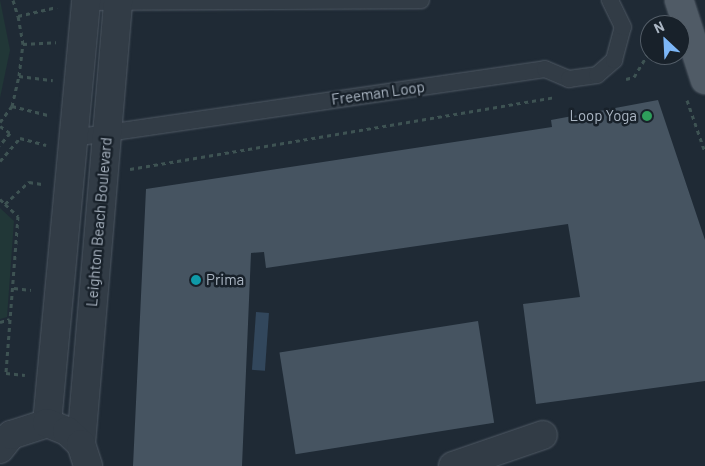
<!DOCTYPE html>
<html>
<head>
<meta charset="utf-8">
<style>
	body { margin:0 }
	#map { position:relative; width:705px; height:466px; overflow:hidden; background:#1f2a35; font-family:Barlow,sans-serif }
	div>[style] { position:absolute }
	.green>* { inset:0; background:#213737 }
	.water>* { inset:0; background:#32475c; transform-origin:0 0 }
	.building>* { inset:0; background:#465461; transform-origin:0 0 }
	.path>* { height:3px; margin-top:-1.5px; transform-origin:0; background:repeating-linear-gradient(90deg,#3e5353 0 4px,transparent 0 8px) }
	.roads { filter:drop-shadow(0 0 1px #4f5964) drop-shadow(0 0 1px #4f5964) }
	.lane>* { height:16px; margin:-8px; padding:0 8px; transform-origin:8px; border-radius:8px; background:#323c46 }
	.street>* { height:28px; margin:-14px; padding:0 14px; transform-origin:14px; border-radius:14px; background:#323c46 }
	.primary>* { height:28px; margin:-14px; padding:0 14px; transform-origin:14px; border-radius:14px; background:#505b66 }
	.dots>* { width:14px; height:14px; translate:-50% -50%; box-sizing:border-box; border:2px solid #18212a; border-radius:50% }
	span { translate:-50% -50%; white-space:nowrap; text-align:center; line-height:1.15; -webkit-text-stroke:5px #18212a; paint-order:stroke }
	.street-label { font-size:15px; color:#abb6c3 }
	.poi-label { font-size:15px; color:#abb6c3 }
	.right { translate:-100% -50%; text-align:right }
	.left { translate:0 -50%; text-align:left }
	.north { position:absolute; left:640px; top:15px; width:50px; height:50px; box-sizing:border-box; background:#18212a; border:1px solid #535d67; border-radius:50%; rotate:335deg; font-size:14px; font-weight:700; line-height:20px; text-align:center; color:#abb6c3 }
	.north::after { content:''; display:block; margin:auto; width:18px; height:22px; background:#7cb6f7; clip-path:polygon(50% 0,100% 100%,50% 72%,0 100%) }
</style>
</head>
<body>
<div id="map">
	<div class="green">
		<div style="clip-path:polygon(0 0,10px 50px,0 98px)"></div>
		<div style="clip-path:polygon(0 208px,14px 221px,7px 317px,0 319px)"></div>
	</div>
	<div class="water">
		<div style="left:256px;top:312px;width:13px;height:58px;rotate:4deg"></div>
	</div>
	<div class="building">
		<div style="clip-path:polygon(658px 100px,705px 240px,705px 381px,536px 404px,523px 304px,580px 297px,568px 224px,266px 268px,264px 252px,251px 253px,242px 466px,133px 466px,146px 189px,552px 127px,551px 120px)"></div>
		<div style="left:478px;top:321px;width:103px;height:201px;rotate:81deg"></div>
	</div>
	<div class="path">
		<div style="left:13px;top:0;width:17px;rotate:73deg"></div>
		<div style="left:18px;top:16px;width:40px;rotate:-13deg"></div>
		<div style="left:23px;top:44px;width:33px;rotate:-3deg"></div>
		<div style="left:19px;top:76px;width:34px;rotate:7deg"></div>
		<div style="left:626px;top:79px;width:8px;rotate:-14deg"></div>
		<div style="left:634px;top:77px;width:31px;rotate:-59deg"></div>
		<div style="left:687px;top:100px;width:55px;rotate:70.9deg"></div>
		<div style="left:12px;top:106px;width:37px;rotate:14deg"></div>
		<div style="left:0;top:122px;width:20px;rotate:-53deg"></div>
		<div style="left:12px;top:106px;width:31px;rotate:-77deg"></div>
		<div style="left:19px;top:76px;width:32px;rotate:-83deg"></div>
		<div style="left:23px;top:44px;width:28px;rotate:-100deg"></div>
		<div style="left:0;top:126px;width:12px;rotate:35deg"></div>
		<div style="left:10px;top:133px;width:16px;rotate:130deg"></div>
		<div style="left:0;top:161px;width:30px;rotate:-49deg"></div>
		<div style="left:20px;top:138px;width:27px;rotate:15deg"></div>
		<div style="left:130px;top:169px;width:431px;rotate:-9.6deg"></div>
		<div style="left:0;top:199px;width:7px;rotate:45deg"></div>
		<div style="left:5px;top:204px;width:33px;rotate:-43deg"></div>
		<div style="left:29px;top:182px;width:13px;rotate:9deg"></div>
		<div style="left:5px;top:204px;width:18px;rotate:43deg"></div>
		<div style="left:18px;top:216px;width:157px;rotate:94.4deg"></div>
		<div style="left:6px;top:373px;width:19px;rotate:6deg"></div>
		<div style="left:14px;top:288px;width:17px;rotate:7deg"></div>
		<div style="left:0;top:322px;width:10px;rotate:-17deg"></div>
	</div>
	<div class="roads">
		<div class="lane">
			<div style="left:86px;top:2px;width:335px;rotate:-0.3deg"></div>
			<div style="left:73px;top:138px;width:477px;rotate:-8.3deg"></div>
			<div style="left:545px;top:69px;width:26px;rotate:23deg"></div>
			<div style="left:569px;top:79px;width:28px;rotate:-8deg"></div>
			<div style="left:597px;top:75px;width:23px;rotate:-41deg"></div>
			<div style="left:614px;top:60px;width:34px;rotate:-75deg"></div>
			<div style="left:623px;top:27px;width:30px;rotate:-116deg"></div>
		</div>
		<div class="street">
			<div style="left:47px;top:423px;width:425px;rotate:-84.7deg"></div>
			<div style="left:81px;top:444px;width:446px;rotate:-85.2deg"></div>
			<div style="left:0;top:449px;width:18px;rotate:-52deg"></div>
			<div style="left:11px;top:435px;width:38px;rotate:-18deg"></div>
			<div style="left:47px;top:423px;width:22px;rotate:22deg"></div>
			<div style="left:67px;top:431px;width:19px;rotate:43deg"></div>
			<div style="left:81px;top:444px;width:23px;rotate:72deg"></div>
			<div style="left:453px;top:466px;width:95px;rotate:-19deg"></div>
		</div>
		<div class="primary">
			<div style="left:679px;top:0;width:84px;rotate:72deg"></div>
		</div>
	</div>
	<div class="dots">
		<div style="left:647px;top:116px;background:#2e9e5b"></div>
		<div style="left:196px;top:280px;background:#0f9aa8"></div>
	</div>
	<div class="street-label">
		<span style="left:378px;top:93px;rotate:-8deg">Freeman Loop</span>
		<span style="left:99px;top:222px;rotate:-85deg">Leighton Beach Boulevard</span>
	</div>
	<div class="poi-label">
		<span class="right" style="left:637px;top:116px">Loop Yoga</span>
		<span class="left" style="left:206px;top:280px">Prima</span>
	</div>
	<div class="north">N</div>
</div>
</body>
</html>
